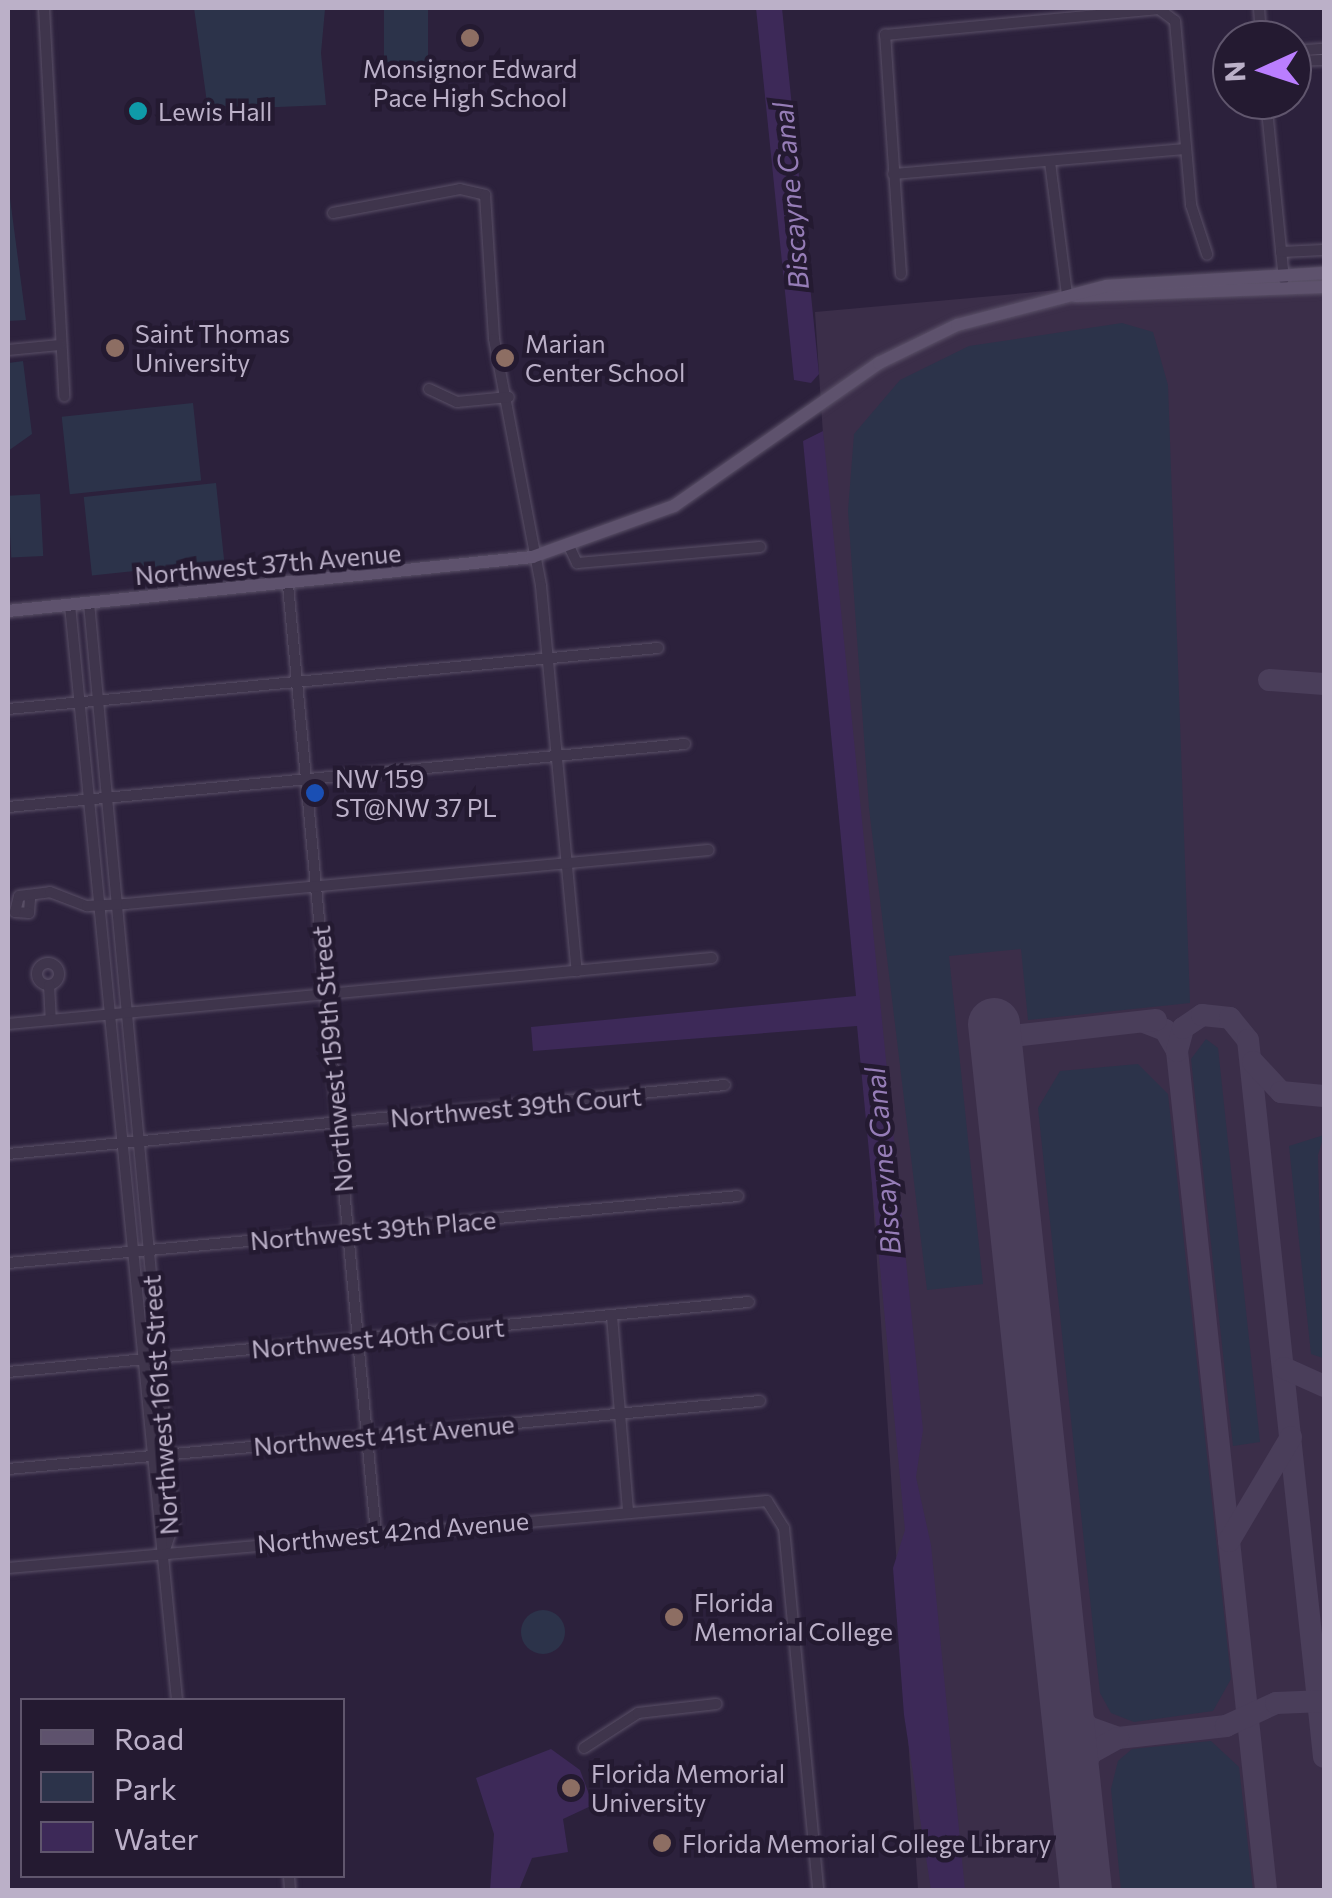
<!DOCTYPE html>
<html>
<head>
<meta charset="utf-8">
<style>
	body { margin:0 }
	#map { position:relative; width:1332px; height:1898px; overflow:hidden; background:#2c213c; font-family:Commissioner,sans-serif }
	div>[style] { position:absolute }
	.airport>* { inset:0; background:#3b2e49 }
	.green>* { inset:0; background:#2c334a; transform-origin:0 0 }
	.round { border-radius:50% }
	.water>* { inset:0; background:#3d2958 }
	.taxiway>* { height:22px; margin:-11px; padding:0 11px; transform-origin:11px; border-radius:11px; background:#4a3e5a }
	.runway>* { height:52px; margin:-26px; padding:0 26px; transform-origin:26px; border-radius:26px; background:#4a3e5a }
	.roads { filter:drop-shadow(0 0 2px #5a5067) drop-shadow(0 0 2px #5a5067) }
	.minor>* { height:10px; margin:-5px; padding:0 5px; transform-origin:5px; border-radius:5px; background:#3f354c }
	.minor>.ring { margin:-5px; padding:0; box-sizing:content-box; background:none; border:10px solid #3f354c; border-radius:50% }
	.major>* { height:12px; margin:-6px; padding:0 6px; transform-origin:6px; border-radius:6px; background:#5e526d }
	.dots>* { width:28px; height:28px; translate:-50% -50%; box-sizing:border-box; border:5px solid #241a31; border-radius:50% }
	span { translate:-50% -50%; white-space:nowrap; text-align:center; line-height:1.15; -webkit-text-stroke:9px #241a31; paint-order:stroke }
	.poi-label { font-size:25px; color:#bbb0c8 }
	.left { translate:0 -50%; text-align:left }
	.street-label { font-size:25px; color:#bbb0c8 }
	.water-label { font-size:28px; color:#967db7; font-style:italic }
	.frame { position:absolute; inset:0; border:10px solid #bbb0c8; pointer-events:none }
	.legend { position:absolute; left:20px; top:1698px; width:325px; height:180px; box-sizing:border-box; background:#241a31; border:2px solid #60566d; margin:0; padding:12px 18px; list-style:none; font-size:30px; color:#bbb0c8 }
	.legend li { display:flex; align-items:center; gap:20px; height:50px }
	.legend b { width:50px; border:2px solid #60566d }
	.north { position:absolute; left:1212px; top:20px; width:100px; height:100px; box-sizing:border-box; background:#241a31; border:2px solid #60566d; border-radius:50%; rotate:267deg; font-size:28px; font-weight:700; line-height:40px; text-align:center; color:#bbb0c8 }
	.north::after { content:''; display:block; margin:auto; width:35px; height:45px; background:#ba7eff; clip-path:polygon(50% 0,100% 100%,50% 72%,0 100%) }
</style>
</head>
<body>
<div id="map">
	<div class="airport">
		<div style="clip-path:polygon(1324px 266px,1324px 1890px,918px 1890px,815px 312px)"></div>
	</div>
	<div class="green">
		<div style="clip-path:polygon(194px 8px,334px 8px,325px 9px,321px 53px,326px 105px,208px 110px)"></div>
		<div style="left:384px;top:8px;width:44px;height:65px"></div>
		<div style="clip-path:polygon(8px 183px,26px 320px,8px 321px)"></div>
		<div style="clip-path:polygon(1122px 323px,1153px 332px,1168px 385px,1190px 1003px,1028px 1020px,1021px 949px,949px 956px,983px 1284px,927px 1290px,869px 808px,848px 511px,854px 434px,900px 380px,969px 346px)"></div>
		<div style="clip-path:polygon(23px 361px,32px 434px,8px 451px,8px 363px)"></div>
		<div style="left:193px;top:403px;width:78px;height:132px;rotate:84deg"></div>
		<div style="left:216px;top:483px;width:79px;height:133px;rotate:84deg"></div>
		<div style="left:40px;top:494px;width:62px;height:32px;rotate:87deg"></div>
		<div style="clip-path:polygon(1206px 1039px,1218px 1048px,1260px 1442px,1233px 1446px,1191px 1059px)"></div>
		<div style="clip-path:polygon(1138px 1064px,1168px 1094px,1231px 1679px,1213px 1711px,1134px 1722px,1111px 1713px,1100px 1693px,1038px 1108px,1060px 1071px)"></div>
		<div style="clip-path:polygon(1324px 1135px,1318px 1155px,1323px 1358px,1311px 1354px,1289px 1146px)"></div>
		<div class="round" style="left:521px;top:1610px;width:44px;height:44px"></div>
		<div style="clip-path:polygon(1211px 1741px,1239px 1767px,1253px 1890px,1121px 1890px,1111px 1789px,1118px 1761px,1132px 1749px)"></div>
	</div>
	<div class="water">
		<div style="clip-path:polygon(756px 8px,782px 8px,819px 374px,811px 383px,794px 380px)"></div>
		<div style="clip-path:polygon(823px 431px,923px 1430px,916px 1477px,931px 1545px,965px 1890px,931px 1890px,904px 1715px,893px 1568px,905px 1530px,857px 1026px,533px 1051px,531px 1027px,856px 996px,803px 441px)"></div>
		<div style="clip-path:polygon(551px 1749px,580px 1770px,593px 1805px,563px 1819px,568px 1852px,532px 1858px,519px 1890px,490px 1890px,494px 1834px,476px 1778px)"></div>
	</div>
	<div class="taxiway">
		<div style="left:1269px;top:680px;width:55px;rotate:4.2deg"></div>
		<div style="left:1144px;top:1022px;width:22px;rotate:21deg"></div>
		<div style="left:1165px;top:1030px;width:24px;rotate:60deg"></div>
		<div style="left:1177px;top:1051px;width:844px;rotate:83.94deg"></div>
		<div style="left:995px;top:1038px;width:162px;rotate:-6.4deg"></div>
		<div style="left:1177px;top:1051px;width:24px;rotate:-75deg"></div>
		<div style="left:1183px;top:1028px;width:23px;rotate:-34deg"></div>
		<div style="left:1202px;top:1015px;width:28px;rotate:6deg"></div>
		<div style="left:1230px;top:1018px;width:28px;rotate:51deg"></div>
		<div style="left:1248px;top:1040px;width:721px;rotate:83.95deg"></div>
		<div style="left:1253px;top:1062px;width:41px;rotate:47deg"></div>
		<div style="left:1281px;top:1092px;width:43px;rotate:5.3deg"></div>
		<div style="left:1284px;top:1368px;width:44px;rotate:24.2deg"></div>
		<div style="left:1229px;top:1541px;width:121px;rotate:-59.2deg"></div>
		<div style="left:1065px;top:1696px;width:39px;rotate:53deg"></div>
		<div style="left:1088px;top:1727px;width:32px;rotate:20deg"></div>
		<div style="left:1118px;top:1738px;width:109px;rotate:-6.3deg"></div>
		<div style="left:1226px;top:1726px;width:55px;rotate:-24.7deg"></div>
		<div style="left:1276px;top:1703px;width:48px;rotate:-2.4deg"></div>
		<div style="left:1074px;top:1784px;width:35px;rotate:-61deg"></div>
		<div style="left:1091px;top:1753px;width:31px;rotate:-29deg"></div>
	</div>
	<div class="runway">
		<div style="left:994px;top:1024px;width:871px;rotate:83.94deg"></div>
	</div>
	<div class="roads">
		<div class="minor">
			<div style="left:44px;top:8px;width:389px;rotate:87deg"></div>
			<div style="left:1259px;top:8px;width:32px;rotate:86deg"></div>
			<div style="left:1292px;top:51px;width:32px;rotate:-4deg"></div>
			<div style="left:1292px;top:61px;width:32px;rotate:-2deg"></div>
			<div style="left:1266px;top:100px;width:180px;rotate:84.3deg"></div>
			<div style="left:1050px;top:162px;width:134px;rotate:82.7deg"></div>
			<div style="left:893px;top:174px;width:294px;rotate:-4.9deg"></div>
			<div style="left:333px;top:213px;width:129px;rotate:-10.7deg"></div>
			<div style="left:460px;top:189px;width:26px;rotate:13deg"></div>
			<div style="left:485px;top:195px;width:144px;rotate:86.4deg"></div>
			<div style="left:494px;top:339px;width:251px;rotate:79.2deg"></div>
			<div style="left:541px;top:586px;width:387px;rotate:84.7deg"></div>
			<div style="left:1281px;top:252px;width:43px;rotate:-2.7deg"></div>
			<div style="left:901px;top:274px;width:240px;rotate:-93.8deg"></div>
			<div style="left:885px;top:35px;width:275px;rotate:-5.4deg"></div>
			<div style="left:1159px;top:9px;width:20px;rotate:37deg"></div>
			<div style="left:1175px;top:21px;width:185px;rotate:85deg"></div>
			<div style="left:1191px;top:205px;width:52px;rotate:71.9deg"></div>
			<div style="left:8px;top:350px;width:52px;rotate:-5.5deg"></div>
			<div style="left:429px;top:389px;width:31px;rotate:25deg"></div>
			<div style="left:457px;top:402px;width:52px;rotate:-5.5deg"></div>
			<div style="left:569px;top:546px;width:19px;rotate:65deg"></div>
			<div style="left:577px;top:563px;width:184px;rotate:-5deg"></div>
			<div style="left:288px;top:585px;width:953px;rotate:84.7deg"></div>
			<div style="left:89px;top:603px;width:923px;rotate:84.72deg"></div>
			<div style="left:174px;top:1522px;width:33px;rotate:108deg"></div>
			<div style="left:70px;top:605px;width:1100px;rotate:84.42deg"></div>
			<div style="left:8px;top:709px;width:653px;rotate:-5.36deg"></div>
			<div style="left:8px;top:807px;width:680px;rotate:-5.32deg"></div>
			<div style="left:30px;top:899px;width:14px;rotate:94deg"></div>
			<div style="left:29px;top:913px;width:14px;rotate:-176deg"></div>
			<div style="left:15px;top:912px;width:16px;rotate:-76deg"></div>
			<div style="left:19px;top:896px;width:31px;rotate:-7deg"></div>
			<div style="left:50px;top:892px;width:40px;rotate:21deg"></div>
			<div style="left:87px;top:906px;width:39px;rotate:-3deg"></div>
			<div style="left:126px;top:904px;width:585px;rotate:-5.29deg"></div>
			<div class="ring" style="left:37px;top:963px;width:12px;height:12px"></div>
			<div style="left:49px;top:985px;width:35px;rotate:87deg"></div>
			<div style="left:8px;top:1024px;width:707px;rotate:-5.36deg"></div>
			<div style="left:8px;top:1154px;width:720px;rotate:-5.5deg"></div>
			<div style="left:8px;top:1263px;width:733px;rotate:-5.24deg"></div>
			<div style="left:612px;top:1316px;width:196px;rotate:85.3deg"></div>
			<div style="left:8px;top:1372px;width:744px;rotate:-5.4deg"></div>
			<div style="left:8px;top:1469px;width:755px;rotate:-5.17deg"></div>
			<div style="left:8px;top:1568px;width:762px;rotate:-5.04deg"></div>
			<div style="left:767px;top:1501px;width:32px;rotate:58deg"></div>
			<div style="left:784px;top:1528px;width:364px;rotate:84.6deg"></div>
			<div style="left:584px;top:1748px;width:64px;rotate:-32.9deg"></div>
			<div style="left:638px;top:1713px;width:79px;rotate:-6.6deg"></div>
			<div style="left:289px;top:1876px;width:14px;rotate:86deg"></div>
		</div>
		<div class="major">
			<div style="left:1075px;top:296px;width:249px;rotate:-2.1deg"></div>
			<div style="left:8px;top:611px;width:527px;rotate:-5.88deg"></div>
			<div style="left:532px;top:557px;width:151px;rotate:-19.8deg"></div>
			<div style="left:674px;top:506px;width:250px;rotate:-34.9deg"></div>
			<div style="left:879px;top:363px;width:87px;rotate:-26deg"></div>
			<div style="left:957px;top:325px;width:155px;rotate:-14.6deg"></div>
			<div style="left:1107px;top:286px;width:217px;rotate:-3.4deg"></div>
		</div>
	</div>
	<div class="dots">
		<div style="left:470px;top:38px;background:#8d6e63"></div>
		<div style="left:138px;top:111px;background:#0f9aa8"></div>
		<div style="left:115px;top:348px;background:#8d6e63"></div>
		<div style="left:505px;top:358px;background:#8d6e63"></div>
		<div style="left:315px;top:793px;background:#1a4fb4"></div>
		<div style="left:674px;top:1617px;background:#8d6e63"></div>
		<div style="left:571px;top:1788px;background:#8d6e63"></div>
		<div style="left:662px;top:1843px;background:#8d6e63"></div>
	</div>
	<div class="poi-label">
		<span style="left:470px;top:83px">Monsignor Edward<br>Pace High School</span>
		<span class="left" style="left:158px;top:111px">Lewis Hall</span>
		<span class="left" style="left:135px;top:348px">Saint Thomas<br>University</span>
		<span class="left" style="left:525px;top:358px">Marian<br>Center School</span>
		<span class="left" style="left:335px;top:793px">NW 159<br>ST@NW 37 PL</span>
		<span class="left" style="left:694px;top:1617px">Florida<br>Memorial College</span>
		<span class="left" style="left:591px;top:1788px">Florida Memorial<br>University</span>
		<span class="left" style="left:682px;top:1843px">Florida Memorial College Library</span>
	</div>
	<div class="street-label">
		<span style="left:268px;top:564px;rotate:-5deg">Northwest 37th Avenue</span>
		<span style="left:332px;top:1059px;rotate:-95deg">Northwest 159th Street</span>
		<span style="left:516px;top:1107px;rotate:-5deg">Northwest 39th Court</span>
		<span style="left:373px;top:1230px;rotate:-5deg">Northwest 39th Place</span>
		<span style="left:378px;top:1338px;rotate:-5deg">Northwest 40th Court</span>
		<span style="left:160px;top:1405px;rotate:-94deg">Northwest 161st Street</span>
		<span style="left:384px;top:1435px;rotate:-5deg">Northwest 41st Avenue</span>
		<span style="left:393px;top:1532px;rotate:-5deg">Northwest 42nd Avenue</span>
	</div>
	<div class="water-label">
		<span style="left:790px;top:196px;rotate:-95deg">Biscayne Canal</span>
		<span style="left:882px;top:1161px;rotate:-95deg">Biscayne Canal</span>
	</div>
	<div class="frame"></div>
	<ul class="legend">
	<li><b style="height:12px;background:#5e526d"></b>Road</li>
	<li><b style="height:28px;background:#2c334a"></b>Park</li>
	<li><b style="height:28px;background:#3d2958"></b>Water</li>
	</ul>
	<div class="north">N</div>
</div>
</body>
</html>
